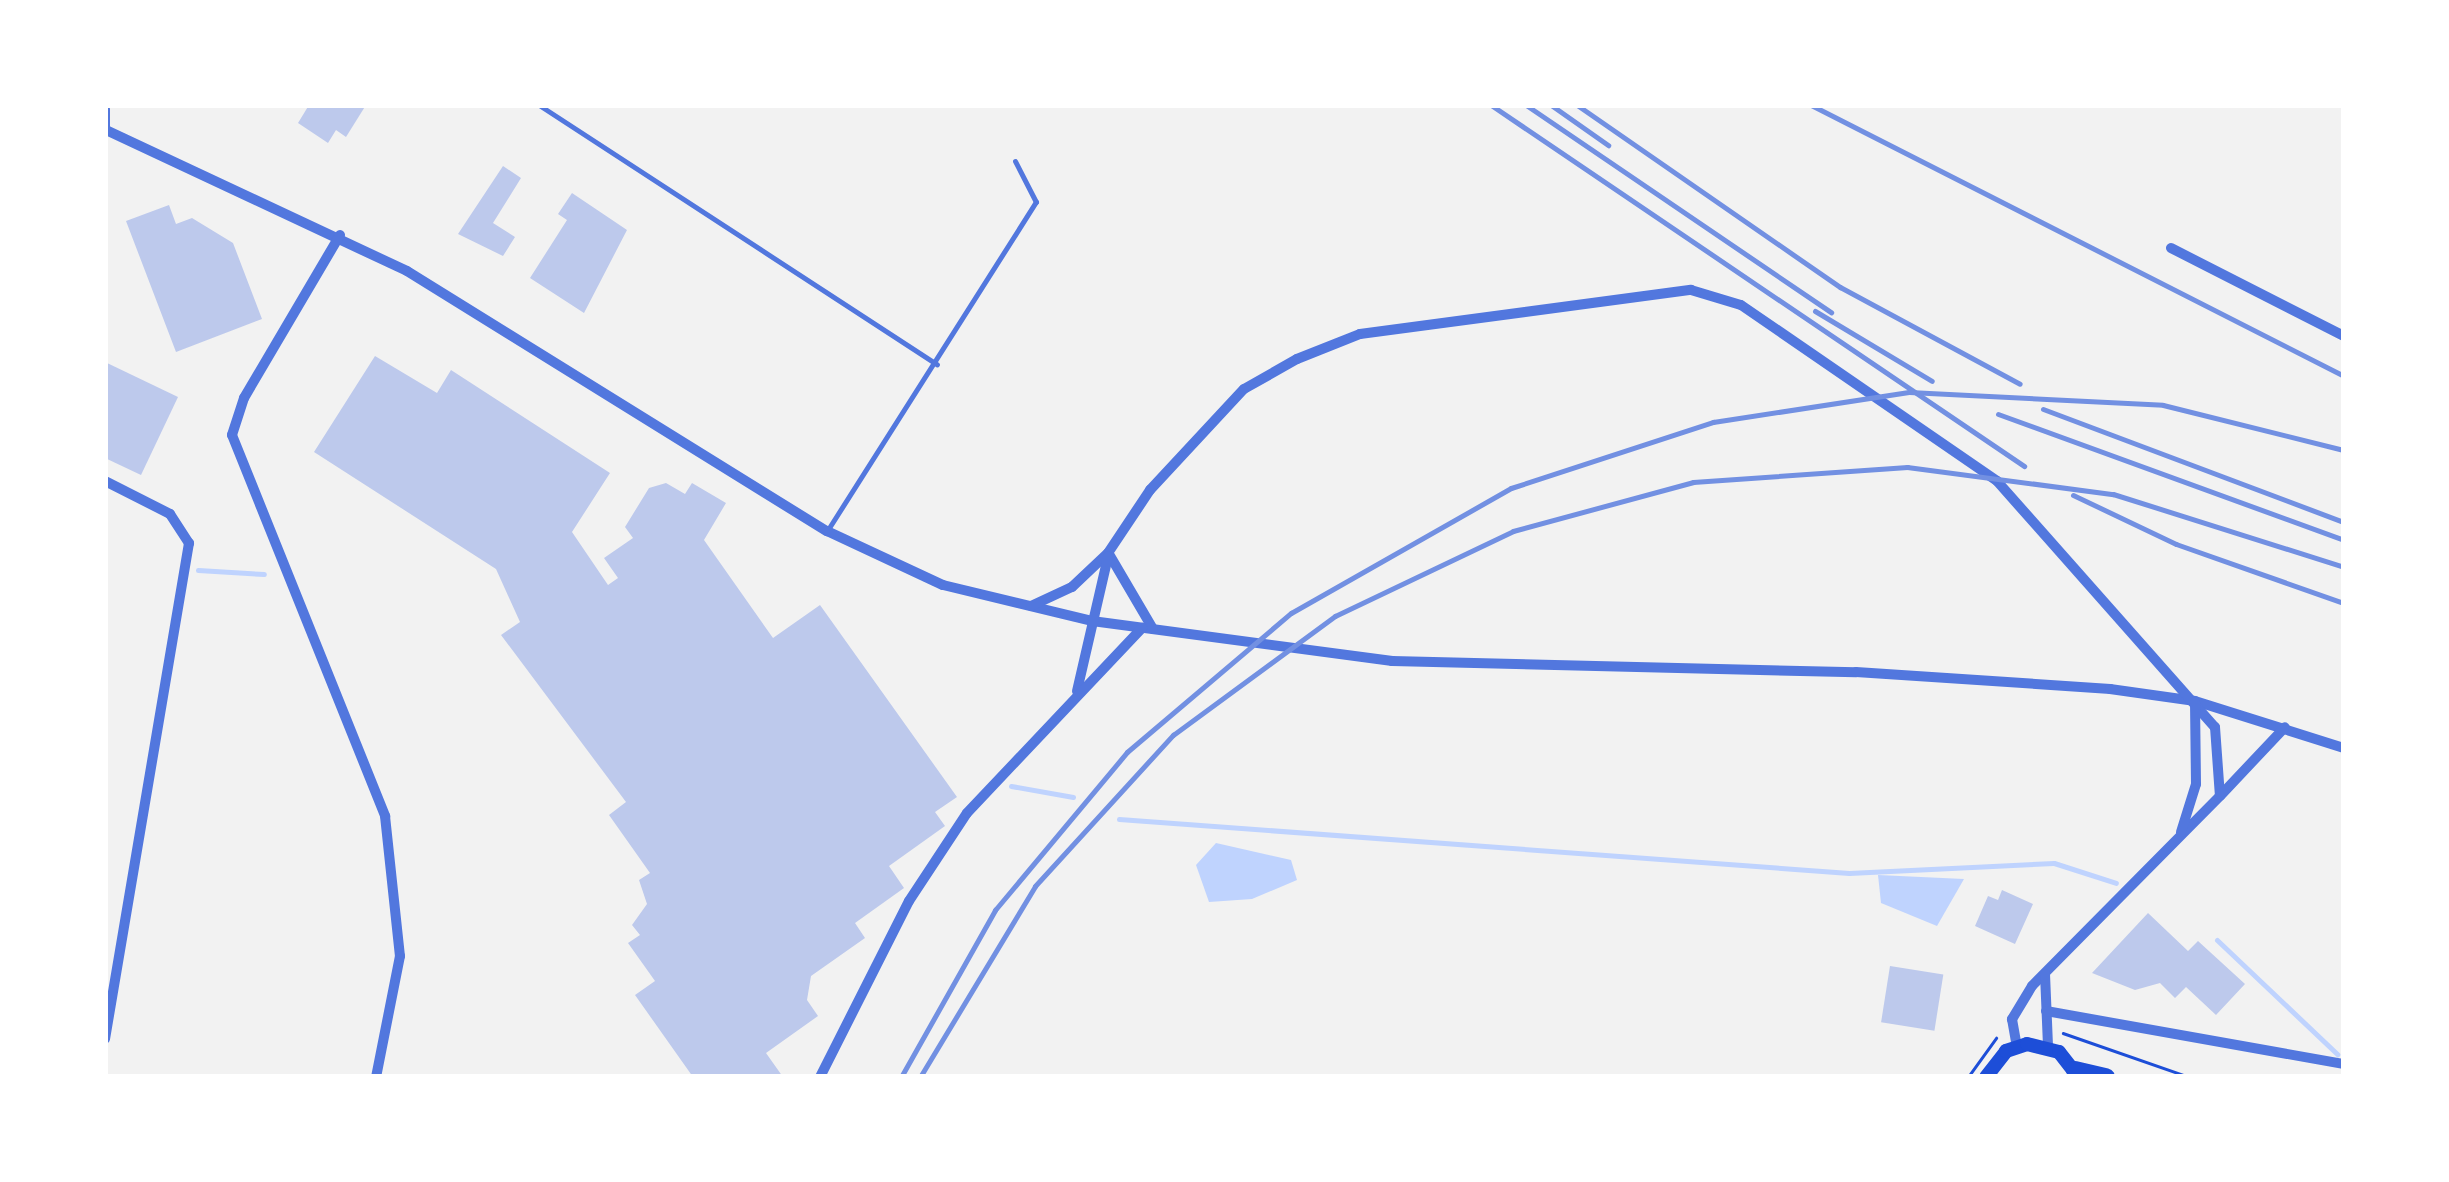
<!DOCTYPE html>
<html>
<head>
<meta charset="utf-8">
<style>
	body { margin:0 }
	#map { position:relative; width:2449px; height:1182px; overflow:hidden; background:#f2f2f2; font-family:"Times New Roman",serif }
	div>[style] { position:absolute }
	.water>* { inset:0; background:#bfd3fe }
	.stream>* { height:5px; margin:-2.5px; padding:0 2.5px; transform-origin:2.5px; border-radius:2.5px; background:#bfd3fe }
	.building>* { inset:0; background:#bdc9ec; transform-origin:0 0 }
	.path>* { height:2.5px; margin:-1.25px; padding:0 1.25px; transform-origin:1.25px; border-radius:1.25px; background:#1d4ed8 }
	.service>* { height:5px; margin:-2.5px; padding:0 2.5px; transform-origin:2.5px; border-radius:2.5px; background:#5277de }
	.minor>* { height:10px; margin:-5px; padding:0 5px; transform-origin:5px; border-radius:5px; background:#5277de }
	.secondary>* { height:14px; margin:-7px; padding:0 7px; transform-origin:7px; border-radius:7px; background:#1d4ed8 }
	.trunk>* { height:18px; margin:-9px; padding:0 9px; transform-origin:9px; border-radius:9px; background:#1d4ed8 }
	.rail>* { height:5px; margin:-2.5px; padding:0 2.5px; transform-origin:2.5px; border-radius:2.5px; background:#7290e2 }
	span { translate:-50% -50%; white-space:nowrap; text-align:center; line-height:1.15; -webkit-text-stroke:9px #fff; paint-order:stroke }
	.frame { position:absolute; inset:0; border:108px solid #fff; pointer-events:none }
</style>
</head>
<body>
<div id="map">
	<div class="water">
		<div style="clip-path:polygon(1216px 843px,1291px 860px,1297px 880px,1252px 899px,1209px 902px,1196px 865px)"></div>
		<div style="clip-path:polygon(1878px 875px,1964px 879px,1937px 926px,1881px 903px)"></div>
	</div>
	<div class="stream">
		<div style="left:198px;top:570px;width:66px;rotate:3.5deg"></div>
		<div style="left:1011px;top:786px;width:63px;rotate:10.1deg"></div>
		<div style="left:1119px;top:819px;width:732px;rotate:4.23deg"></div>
		<div style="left:1849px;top:873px;width:205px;rotate:-2.8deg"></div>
		<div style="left:2054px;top:863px;width:65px;rotate:17.9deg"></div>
		<div style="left:2217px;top:940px;width:166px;rotate:43.5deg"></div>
	</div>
	<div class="building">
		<div style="clip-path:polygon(309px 105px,366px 105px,346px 137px,336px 130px,328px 143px,298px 123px)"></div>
		<div style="clip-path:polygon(503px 166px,521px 178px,493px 223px,515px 237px,503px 256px,458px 234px)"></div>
		<div style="clip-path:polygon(572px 193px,627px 230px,584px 313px,530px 278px,567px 220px,558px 214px)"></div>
		<div style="clip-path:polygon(169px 205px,176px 224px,192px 218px,233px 243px,262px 319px,176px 352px,126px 221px)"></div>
		<div style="clip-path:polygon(375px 356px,437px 393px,451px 370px,610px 473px,572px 532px,608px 585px,618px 578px,604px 558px,633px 538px,625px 527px,649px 488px,666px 483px,685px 494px,692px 483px,726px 503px,704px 540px,773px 638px,820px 605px,957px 797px,935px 812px,945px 826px,889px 866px,904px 888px,855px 923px,865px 938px,811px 976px,807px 1000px,818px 1016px,766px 1053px,783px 1077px,693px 1077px,635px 995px,655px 981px,628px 943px,640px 935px,632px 925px,647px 904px,639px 880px,650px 873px,609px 815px,626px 802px,501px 635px,520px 622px,496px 569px,314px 452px)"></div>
		<div style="clip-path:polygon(105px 362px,178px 397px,141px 475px,105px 458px)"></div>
		<div style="clip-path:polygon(2002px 890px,2033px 904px,2015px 944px,1975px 926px,1988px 896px,1998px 900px)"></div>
		<div style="clip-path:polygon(2148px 913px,2188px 951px,2198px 941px,2245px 984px,2216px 1015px,2186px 987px,2175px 998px,2160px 983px,2135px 990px,2092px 973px)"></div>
		<div style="left:1890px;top:966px;width:54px;height:57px;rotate:9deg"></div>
	</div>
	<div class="path">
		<div style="left:2063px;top:1033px;width:133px;rotate:19.2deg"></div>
		<div style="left:1968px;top:1077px;width:48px;rotate:-54.3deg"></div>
	</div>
	<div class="service">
		<div style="left:539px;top:105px;width:475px;rotate:33.1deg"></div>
		<div style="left:827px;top:531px;width:390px;rotate:-57.6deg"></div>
		<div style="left:1036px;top:202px;width:46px;rotate:-117.1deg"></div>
	</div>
	<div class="minor">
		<div style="left:105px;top:109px;width:22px;rotate:90deg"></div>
		<div style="left:106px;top:130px;width:332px;rotate:25.1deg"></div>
		<div style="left:407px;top:271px;width:494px;rotate:31.8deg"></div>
		<div style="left:827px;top:531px;width:128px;rotate:25deg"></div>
		<div style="left:943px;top:585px;width:153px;rotate:13.6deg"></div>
		<div style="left:1092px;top:621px;width:303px;rotate:7.6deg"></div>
		<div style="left:1392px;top:661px;width:464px;rotate:1.4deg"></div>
		<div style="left:1856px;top:672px;width:255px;rotate:3.8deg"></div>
		<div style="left:2110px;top:689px;width:86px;rotate:8deg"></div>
		<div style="left:2195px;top:701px;width:156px;rotate:17.5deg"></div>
		<div style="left:340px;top:235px;width:189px;rotate:120.5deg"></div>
		<div style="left:244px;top:398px;width:39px;rotate:108deg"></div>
		<div style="left:232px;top:435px;width:411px;rotate:68.1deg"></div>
		<div style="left:385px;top:816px;width:141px;rotate:83.9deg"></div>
		<div style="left:400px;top:956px;width:123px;rotate:101.2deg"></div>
		<div style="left:2171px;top:248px;width:194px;rotate:27deg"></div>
		<div style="left:105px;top:481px;width:73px;rotate:26.9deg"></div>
		<div style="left:170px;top:514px;width:35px;rotate:57deg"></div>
		<div style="left:189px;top:543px;width:503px;rotate:99.61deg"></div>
		<div style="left:1109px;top:554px;width:87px;rotate:59.6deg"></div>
		<div style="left:1031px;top:606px;width:45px;rotate:-24.9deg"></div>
		<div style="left:1072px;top:587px;width:50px;rotate:-43.4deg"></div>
		<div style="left:1108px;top:553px;width:76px;rotate:-56.3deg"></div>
		<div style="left:1150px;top:490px;width:138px;rotate:-47.1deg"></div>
		<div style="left:1244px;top:389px;width:61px;rotate:-29.5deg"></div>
		<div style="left:1297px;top:359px;width:68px;rotate:-21.6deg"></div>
		<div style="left:1360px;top:334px;width:334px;rotate:-7.6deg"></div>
		<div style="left:1691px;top:290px;width:52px;rotate:16.7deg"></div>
		<div style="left:1741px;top:305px;width:311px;rotate:34.5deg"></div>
		<div style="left:1997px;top:481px;width:329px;rotate:48.5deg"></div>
		<div style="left:2215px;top:727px;width:69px;rotate:85.9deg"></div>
		<div style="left:2220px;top:796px;width:267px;rotate:134.7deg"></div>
		<div style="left:2032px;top:986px;width:39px;rotate:121deg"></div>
		<div style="left:2012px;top:1019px;width:27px;rotate:80deg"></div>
		<div style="left:1077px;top:691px;width:138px;rotate:-77deg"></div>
		<div style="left:2221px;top:795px;width:93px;rotate:-46.7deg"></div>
		<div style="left:2181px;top:832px;width:50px;rotate:-72.6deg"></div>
		<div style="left:2196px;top:784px;width:82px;rotate:-90.7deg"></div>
		<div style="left:2045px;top:974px;width:72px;rotate:87.6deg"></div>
		<div style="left:2046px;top:1011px;width:303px;rotate:10.1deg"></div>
		<div style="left:820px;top:1077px;width:197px;rotate:-63.2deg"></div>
		<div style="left:909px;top:901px;width:105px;rotate:-56.6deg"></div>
		<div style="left:967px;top:813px;width:255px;rotate:-46.6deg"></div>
	</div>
	<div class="secondary">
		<div style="left:1986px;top:1077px;width:33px;rotate:-52deg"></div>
		<div style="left:2006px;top:1051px;width:22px;rotate:-18deg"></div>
		<div style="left:2027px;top:1044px;width:33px;rotate:14deg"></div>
		<div style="left:2059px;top:1052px;width:29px;rotate:52deg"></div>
	</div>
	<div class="trunk">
		<div style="left:2075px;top:1070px;width:32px;rotate:13deg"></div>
	</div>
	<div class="rail">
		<div style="left:1491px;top:105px;width:644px;rotate:34.11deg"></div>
		<div style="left:1526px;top:105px;width:369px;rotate:34.2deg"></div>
		<div style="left:1551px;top:105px;width:70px;rotate:35.1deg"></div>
		<div style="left:1577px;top:105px;width:320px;rotate:34.7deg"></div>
		<div style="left:1840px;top:287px;width:204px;rotate:28.3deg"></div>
		<div style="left:1811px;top:105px;width:598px;rotate:26.95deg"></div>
		<div style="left:1815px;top:311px;width:136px;rotate:30.9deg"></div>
		<div style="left:2043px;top:409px;width:322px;rotate:20.6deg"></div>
		<div style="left:1998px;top:414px;width:368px;rotate:20deg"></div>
		<div style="left:2073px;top:495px;width:114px;rotate:25.4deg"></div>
		<div style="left:2176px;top:544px;width:178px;rotate:19.4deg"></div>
		<div style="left:901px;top:1077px;width:192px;rotate:-60.6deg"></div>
		<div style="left:995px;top:910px;width:206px;rotate:-50.1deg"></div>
		<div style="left:1127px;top:752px;width:215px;rotate:-40.3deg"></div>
		<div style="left:1291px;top:613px;width:253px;rotate:-29.6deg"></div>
		<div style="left:1511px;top:488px;width:213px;rotate:-18.1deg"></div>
		<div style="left:1713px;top:422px;width:198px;rotate:-8.7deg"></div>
		<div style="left:1909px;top:392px;width:254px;rotate:2.9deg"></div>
		<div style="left:2163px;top:405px;width:187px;rotate:14deg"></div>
		<div style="left:920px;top:1077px;width:223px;rotate:-58.9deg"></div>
		<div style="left:1035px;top:886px;width:205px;rotate:-47.6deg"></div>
		<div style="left:1173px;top:735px;width:201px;rotate:-36.3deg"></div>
		<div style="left:1335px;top:616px;width:197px;rotate:-25.5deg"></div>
		<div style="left:1513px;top:531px;width:187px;rotate:-15.2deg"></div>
		<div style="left:1693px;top:482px;width:215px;rotate:-4deg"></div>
		<div style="left:1907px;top:467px;width:208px;rotate:7.5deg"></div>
		<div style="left:2113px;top:494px;width:242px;rotate:17.5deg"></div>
	</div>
	<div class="frame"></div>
</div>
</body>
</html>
